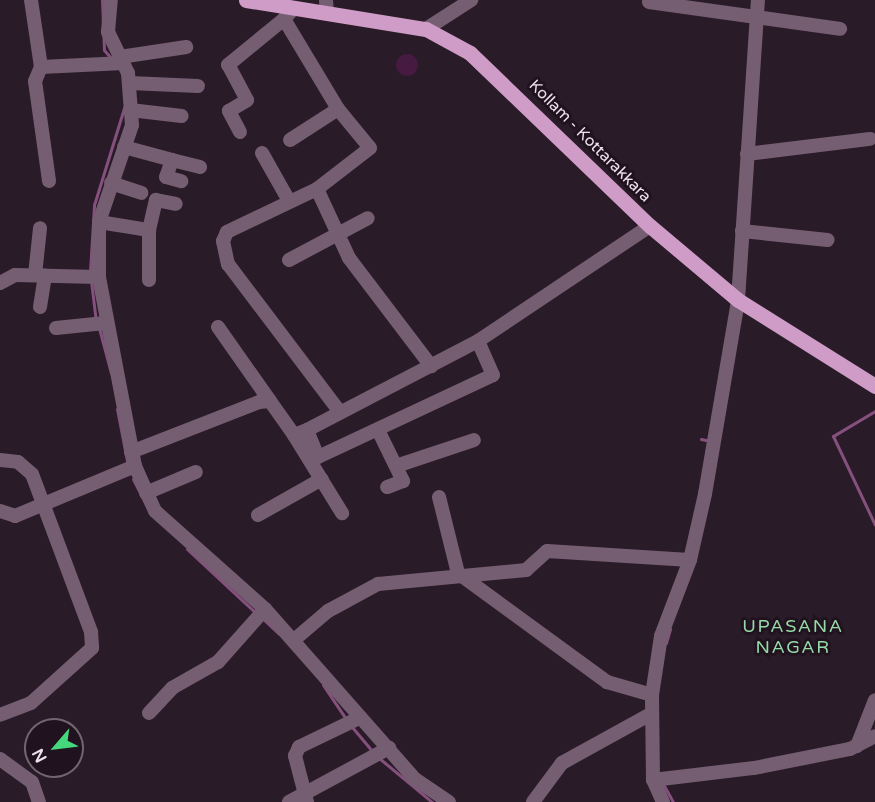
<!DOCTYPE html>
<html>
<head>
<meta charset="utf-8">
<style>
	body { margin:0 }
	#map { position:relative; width:875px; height:802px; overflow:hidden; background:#2a1b28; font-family:"Varela Round",sans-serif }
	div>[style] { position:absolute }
	.green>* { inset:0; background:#461a41 }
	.round { border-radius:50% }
	.stream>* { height:3px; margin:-1.5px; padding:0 1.5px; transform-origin:1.5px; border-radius:1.5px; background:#85507e }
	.minor>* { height:14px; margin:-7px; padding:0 7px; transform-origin:7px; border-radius:7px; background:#765e72 }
	.major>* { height:15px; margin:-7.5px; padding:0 7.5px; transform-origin:7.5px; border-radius:7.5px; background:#ce9cc6 }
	span { translate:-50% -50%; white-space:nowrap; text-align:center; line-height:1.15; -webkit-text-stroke:6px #20121e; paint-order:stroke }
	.street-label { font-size:16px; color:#ede2eb }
	.neighbourhood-label { font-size:18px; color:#96daa7; letter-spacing:1.5px }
	.north { position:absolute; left:24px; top:718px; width:60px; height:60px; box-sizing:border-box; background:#20121e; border:2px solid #726570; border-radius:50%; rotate:242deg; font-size:16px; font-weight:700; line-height:24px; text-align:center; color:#ede2eb }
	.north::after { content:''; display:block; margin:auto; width:21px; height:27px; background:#44d77b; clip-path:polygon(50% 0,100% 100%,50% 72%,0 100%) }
</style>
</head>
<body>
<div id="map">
	<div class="green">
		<div class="round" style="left:396px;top:54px;width:22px;height:22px"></div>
	</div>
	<div class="stream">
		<div style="left:102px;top:0;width:50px;rotate:87.7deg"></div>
		<div style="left:104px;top:50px;width:11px;rotate:49deg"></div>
		<div style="left:90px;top:271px;width:66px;rotate:-86.5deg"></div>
		<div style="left:94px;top:205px;width:102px;rotate:-72.8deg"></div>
		<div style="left:91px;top:281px;width:38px;rotate:83deg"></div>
		<div style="left:99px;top:328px;width:47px;rotate:75.1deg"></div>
		<div style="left:117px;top:409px;width:53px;rotate:79.1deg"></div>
		<div style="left:875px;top:411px;width:49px;rotate:149.2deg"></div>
		<div style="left:833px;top:436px;width:98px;rotate:64.7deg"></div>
		<div style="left:701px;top:439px;width:10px;rotate:11deg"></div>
		<div style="left:133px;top:479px;width:29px;rotate:63deg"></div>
		<div style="left:187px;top:549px;width:96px;rotate:42.9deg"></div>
		<div style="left:262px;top:618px;width:23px;rotate:43deg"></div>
		<div style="left:666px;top:643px;width:15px;rotate:-74deg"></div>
		<div style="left:323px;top:685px;width:41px;rotate:55.9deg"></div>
		<div style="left:352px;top:727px;width:31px;rotate:50deg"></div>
		<div style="left:379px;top:758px;width:69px;rotate:39.7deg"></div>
		<div style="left:662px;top:782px;width:23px;rotate:61deg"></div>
	</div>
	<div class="minor">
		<div style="left:31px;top:0;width:68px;rotate:81.5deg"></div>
		<div style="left:41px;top:67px;width:83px;rotate:-2.8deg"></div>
		<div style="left:326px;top:0;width:13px;rotate:86deg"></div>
		<div style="left:649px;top:2px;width:193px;rotate:8deg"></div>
		<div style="left:294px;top:8px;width:15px;rotate:132deg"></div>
		<div style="left:284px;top:19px;width:105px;rotate:59deg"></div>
		<div style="left:338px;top:109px;width:50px;rotate:50.6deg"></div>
		<div style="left:370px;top:148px;width:67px;rotate:142.3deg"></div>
		<div style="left:317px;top:189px;width:100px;rotate:154.5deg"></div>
		<div style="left:227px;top:232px;width:10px;rotate:114deg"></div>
		<div style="left:223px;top:241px;width:24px;rotate:78deg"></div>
		<div style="left:228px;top:264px;width:186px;rotate:52.9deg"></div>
		<div style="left:426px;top:29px;width:54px;rotate:-32.8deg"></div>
		<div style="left:120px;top:57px;width:67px;rotate:-8.6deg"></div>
		<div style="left:41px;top:67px;width:15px;rotate:113deg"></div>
		<div style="left:35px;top:81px;width:101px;rotate:82deg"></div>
		<div style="left:130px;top:83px;width:68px;rotate:2.5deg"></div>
		<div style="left:130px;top:110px;width:52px;rotate:6.6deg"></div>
		<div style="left:240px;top:132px;width:24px;rotate:-118deg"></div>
		<div style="left:229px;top:111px;width:21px;rotate:-31deg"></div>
		<div style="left:247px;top:100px;width:40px;rotate:-118deg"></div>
		<div style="left:228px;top:65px;width:72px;rotate:-39.4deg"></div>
		<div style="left:290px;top:140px;width:57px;rotate:-32.9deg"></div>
		<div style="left:124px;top:147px;width:50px;rotate:15.2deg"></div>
		<div style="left:172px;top:160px;width:18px;rotate:109deg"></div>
		<div style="left:166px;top:177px;width:16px;rotate:15deg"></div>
		<div style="left:262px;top:153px;width:55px;rotate:60.6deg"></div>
		<div style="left:747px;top:154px;width:124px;rotate:-7deg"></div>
		<div style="left:172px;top:160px;width:29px;rotate:14deg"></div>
		<div style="left:111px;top:183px;width:32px;rotate:18deg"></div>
		<div style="left:317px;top:189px;width:76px;rotate:65.1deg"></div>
		<div style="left:349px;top:258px;width:136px;rotate:52.8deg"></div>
		<div style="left:99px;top:222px;width:51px;rotate:9.1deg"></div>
		<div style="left:149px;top:230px;width:50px;rotate:90deg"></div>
		<div style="left:149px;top:230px;width:31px;rotate:-77deg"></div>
		<div style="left:156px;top:200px;width:20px;rotate:11deg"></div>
		<div style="left:742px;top:231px;width:86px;rotate:6deg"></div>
		<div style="left:289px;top:260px;width:89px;rotate:-28deg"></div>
		<div style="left:35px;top:275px;width:47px;rotate:-83.9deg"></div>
		<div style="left:0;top:283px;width:17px;rotate:-28deg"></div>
		<div style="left:15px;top:275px;width:84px;rotate:1.4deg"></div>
		<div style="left:40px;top:307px;width:32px;rotate:-81deg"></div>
		<div style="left:218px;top:327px;width:90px;rotate:54.9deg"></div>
		<div style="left:56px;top:328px;width:49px;rotate:-5.8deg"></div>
		<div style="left:307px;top:430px;width:29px;rotate:68deg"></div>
		<div style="left:318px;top:457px;width:193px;rotate:-25.1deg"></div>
		<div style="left:493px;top:375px;width:37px;rotate:-114deg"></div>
		<div style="left:378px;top:430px;width:57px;rotate:63.9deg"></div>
		<div style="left:403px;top:481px;width:17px;rotate:159deg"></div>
		<div style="left:294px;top:435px;width:92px;rotate:58.4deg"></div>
		<div style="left:131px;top:452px;width:137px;rotate:-21.3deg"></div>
		<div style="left:259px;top:402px;width:11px;rotate:-5deg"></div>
		<div style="left:270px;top:401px;width:42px;rotate:54.8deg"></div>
		<div style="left:294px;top:435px;width:14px;rotate:-21deg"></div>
		<div style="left:307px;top:430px;width:193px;rotate:-27.5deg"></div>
		<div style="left:478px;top:341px;width:207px;rotate:-33.8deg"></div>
		<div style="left:0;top:460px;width:18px;rotate:6deg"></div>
		<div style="left:18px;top:462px;width:18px;rotate:41deg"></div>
		<div style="left:32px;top:474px;width:169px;rotate:69.5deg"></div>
		<div style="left:91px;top:632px;width:16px;rotate:86deg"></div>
		<div style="left:92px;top:648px;width:82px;rotate:138deg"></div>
		<div style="left:31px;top:703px;width:33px;rotate:159deg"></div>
		<div style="left:135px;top:466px;width:49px;rotate:66deg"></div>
		<div style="left:155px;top:511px;width:147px;rotate:41.7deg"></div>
		<div style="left:265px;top:609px;width:227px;rotate:48.6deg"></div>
		<div style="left:415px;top:779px;width:41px;rotate:34.1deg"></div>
		<div style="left:396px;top:466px;width:82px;rotate:-18.4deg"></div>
		<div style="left:146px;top:493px;width:54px;rotate:-22.8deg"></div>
		<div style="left:439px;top:497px;width:78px;rotate:76deg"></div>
		<div style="left:458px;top:573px;width:185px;rotate:36.2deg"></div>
		<div style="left:607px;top:682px;width:47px;rotate:16.1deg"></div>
		<div style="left:0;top:511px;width:16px;rotate:18deg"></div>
		<div style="left:15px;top:516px;width:130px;rotate:-22.6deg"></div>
		<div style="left:135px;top:466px;width:192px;rotate:-100.8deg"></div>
		<div style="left:99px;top:277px;width:55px;rotate:-90deg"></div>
		<div style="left:99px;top:222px;width:102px;rotate:-71.2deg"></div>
		<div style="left:132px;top:125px;width:52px;rotate:-94.4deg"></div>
		<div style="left:128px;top:73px;width:46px;rotate:-116deg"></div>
		<div style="left:108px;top:32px;width:32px;rotate:-85deg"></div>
		<div style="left:258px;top:515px;width:73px;rotate:-29.4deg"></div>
		<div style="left:294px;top:640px;width:45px;rotate:-40.5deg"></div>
		<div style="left:328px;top:611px;width:57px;rotate:-28.4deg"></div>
		<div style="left:378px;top:584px;width:149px;rotate:-5.4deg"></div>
		<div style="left:526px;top:570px;width:28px;rotate:-42deg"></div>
		<div style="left:547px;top:551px;width:143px;rotate:3.6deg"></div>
		<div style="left:149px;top:713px;width:34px;rotate:-47deg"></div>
		<div style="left:172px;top:688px;width:53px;rotate:-29.5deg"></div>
		<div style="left:218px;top:662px;width:71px;rotate:-48.4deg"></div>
		<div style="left:857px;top:746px;width:49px;rotate:-68.6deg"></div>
		<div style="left:0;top:759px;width:39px;rotate:36deg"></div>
		<div style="left:32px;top:782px;width:21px;rotate:71deg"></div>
		<div style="left:653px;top:780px;width:102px;rotate:-6.8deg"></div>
		<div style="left:754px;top:768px;width:98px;rotate:-11.2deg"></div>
		<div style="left:850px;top:749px;width:28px;rotate:-27deg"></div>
		<div style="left:289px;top:802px;width:114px;rotate:-28.4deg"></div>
		<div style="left:307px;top:802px;width:48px;rotate:-104.6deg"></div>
		<div style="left:295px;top:756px;width:10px;rotate:-66deg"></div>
		<div style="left:299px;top:747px;width:67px;rotate:-25.8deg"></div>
		<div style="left:533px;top:802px;width:49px;rotate:-53.4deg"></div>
		<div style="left:562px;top:763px;width:99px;rotate:-28.9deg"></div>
		<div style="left:663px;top:802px;width:24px;rotate:-114deg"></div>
		<div style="left:653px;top:780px;width:85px;rotate:-90.7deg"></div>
		<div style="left:652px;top:695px;width:60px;rotate:-81.3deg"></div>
		<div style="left:661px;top:636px;width:81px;rotate:-69.1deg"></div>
		<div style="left:690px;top:560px;width:68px;rotate:-77.2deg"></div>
		<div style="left:705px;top:494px;width:197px;rotate:-80.3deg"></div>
		<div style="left:738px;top:300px;width:301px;rotate:-86.2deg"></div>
	</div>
	<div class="major">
		<div style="left:246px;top:0;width:182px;rotate:9.2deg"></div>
		<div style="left:426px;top:29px;width:50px;rotate:28.6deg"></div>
		<div style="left:470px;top:53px;width:250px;rotate:43.9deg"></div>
		<div style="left:650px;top:226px;width:115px;rotate:40.1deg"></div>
		<div style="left:738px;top:300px;width:162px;rotate:32.1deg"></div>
	</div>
	<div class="street-label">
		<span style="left:590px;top:141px;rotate:45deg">Kollam - Kottarakkara</span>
	</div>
	<div class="neighbourhood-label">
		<span style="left:793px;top:637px">UPASANA<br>NAGAR</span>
	</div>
	<div class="north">N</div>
</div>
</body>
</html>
